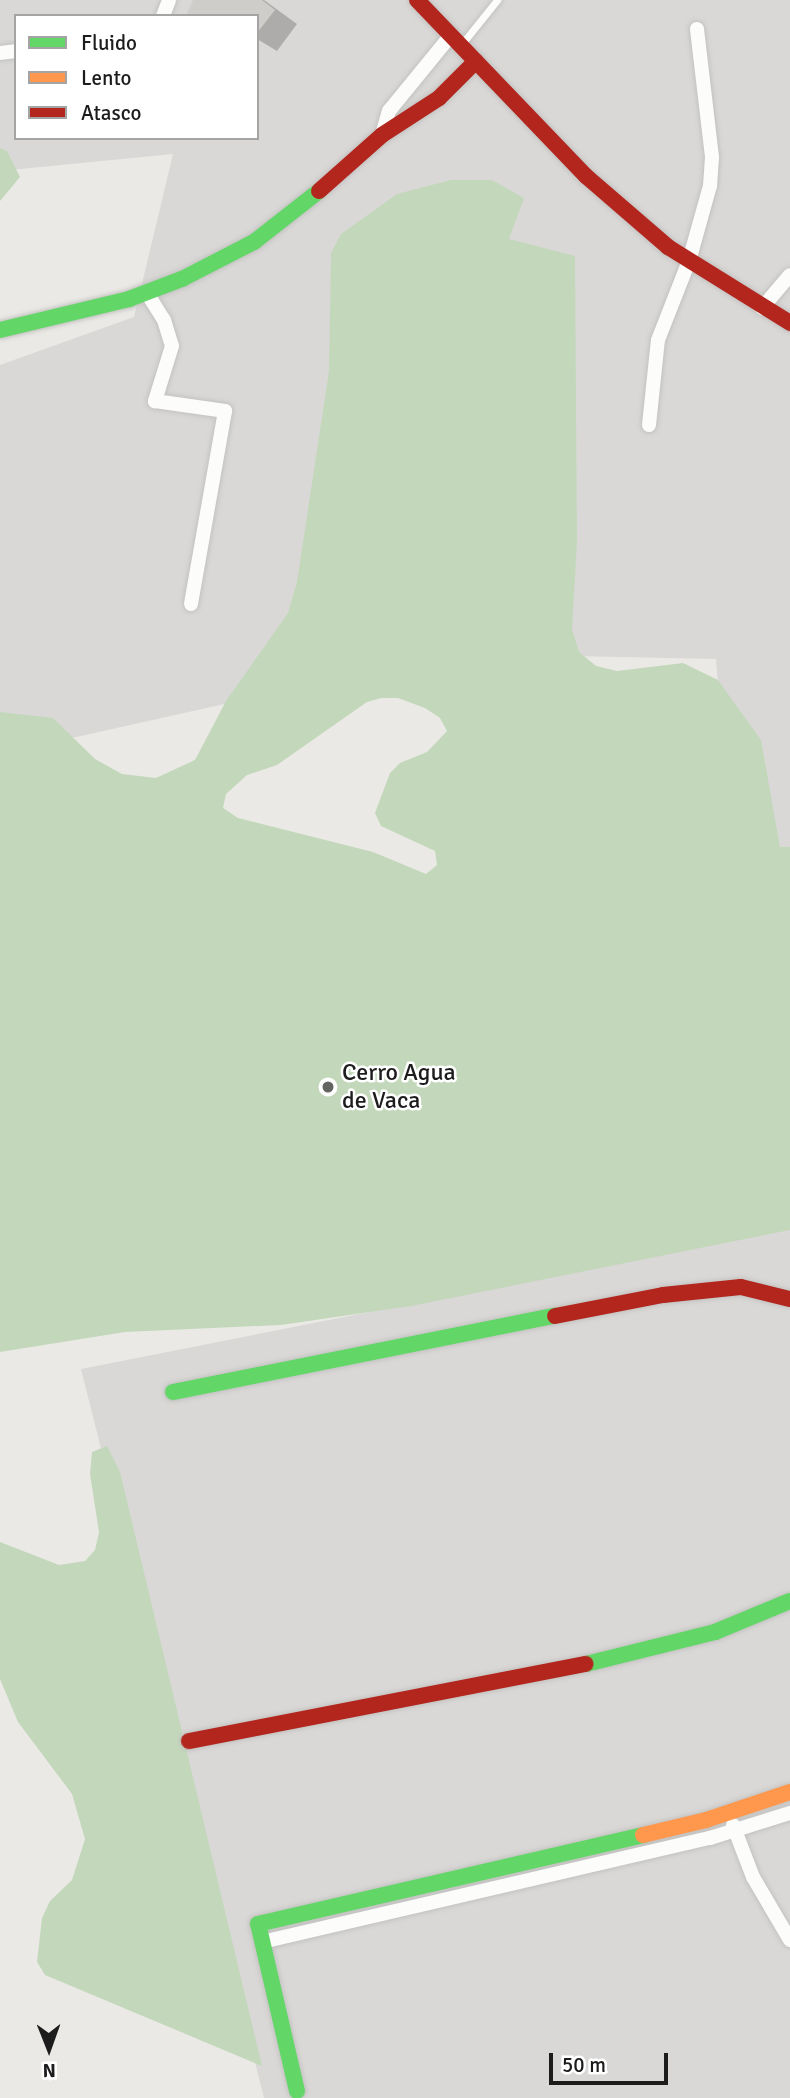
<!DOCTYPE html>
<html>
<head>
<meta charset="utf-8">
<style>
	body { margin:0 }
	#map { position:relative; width:790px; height:2098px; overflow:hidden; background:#eae9e5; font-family:Signika,sans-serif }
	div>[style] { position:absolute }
	.residential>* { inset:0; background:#d9d8d6 }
	.forest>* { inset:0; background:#c3d8bb }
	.shadow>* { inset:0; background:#0003 }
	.building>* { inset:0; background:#cecdca }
	.roads { filter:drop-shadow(0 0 2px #c3c2c1) drop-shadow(0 0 2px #c3c2c1) }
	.lane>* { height:7px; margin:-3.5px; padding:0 3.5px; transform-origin:3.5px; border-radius:3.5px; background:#fcfcfb }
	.street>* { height:14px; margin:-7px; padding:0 7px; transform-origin:7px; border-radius:7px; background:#fcfcfb }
	.fast>* { height:16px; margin:-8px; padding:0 8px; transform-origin:8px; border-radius:8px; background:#63d668 }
	.slow>* { height:16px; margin:-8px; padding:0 8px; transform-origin:8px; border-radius:8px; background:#ff974d }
	.jam>* { height:16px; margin:-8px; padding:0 8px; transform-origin:8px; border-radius:8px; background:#b3261e }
	.dots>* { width:19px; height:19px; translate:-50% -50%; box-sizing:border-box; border:4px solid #fff; border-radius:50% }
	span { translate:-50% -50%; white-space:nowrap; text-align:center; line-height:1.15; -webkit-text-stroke:5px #fff; paint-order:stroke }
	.poi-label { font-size:24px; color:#1c1c1c }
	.left { translate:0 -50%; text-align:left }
	.legend { position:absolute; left:14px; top:14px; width:245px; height:126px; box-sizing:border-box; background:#fff; border:2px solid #a4a4a4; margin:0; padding:9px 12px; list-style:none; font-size:21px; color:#1c1c1c }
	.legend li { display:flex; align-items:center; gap:14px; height:35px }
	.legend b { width:35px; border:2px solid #a4a4a4 }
	.north { position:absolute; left:14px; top:2014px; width:70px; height:70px; -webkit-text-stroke:5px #fff; paint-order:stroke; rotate:179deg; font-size:19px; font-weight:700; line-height:28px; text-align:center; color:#1c1c1c }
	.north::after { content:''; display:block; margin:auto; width:24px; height:32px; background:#1c1c1c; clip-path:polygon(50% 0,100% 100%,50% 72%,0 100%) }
	.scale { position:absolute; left:549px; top:2053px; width:119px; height:32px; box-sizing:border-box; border:4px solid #1c1c1c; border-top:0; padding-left:9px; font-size:21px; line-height:24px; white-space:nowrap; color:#1c1c1c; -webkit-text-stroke:5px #fff; paint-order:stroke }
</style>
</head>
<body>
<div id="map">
	<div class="residential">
		<div style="clip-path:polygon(evenodd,0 0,790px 0,790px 850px,731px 854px,716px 659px,572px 656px,332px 680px,0 754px,0 365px,134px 317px,173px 154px,0 171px,0 0,16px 16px,257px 16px,257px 138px,16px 138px,16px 16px)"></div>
		<div style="clip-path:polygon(790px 1229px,790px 2098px,264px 2098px,81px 1369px)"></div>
	</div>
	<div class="forest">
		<div style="clip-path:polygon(0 148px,7px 151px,20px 177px,0 201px)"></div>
		<div style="clip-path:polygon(evenodd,451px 180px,492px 180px,524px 198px,509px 239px,575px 256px,577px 542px,572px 629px,579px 652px,596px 666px,617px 671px,683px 663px,718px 680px,761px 740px,780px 847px,790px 847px,790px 1230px,411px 1306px,281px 1325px,125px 1332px,0 1352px,0 712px,53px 718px,95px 759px,122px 774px,156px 778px,195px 760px,226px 701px,288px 613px,297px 582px,329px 371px,331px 253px,341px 234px,397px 194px,451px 180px,381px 698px,398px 698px,425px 708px,440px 718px,447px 731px,427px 752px,400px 763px,390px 773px,375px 813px,381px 826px,435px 851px,437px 865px,426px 874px,373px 852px,238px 818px,223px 808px,226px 794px,247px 775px,277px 765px,367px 702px,381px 698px)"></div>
		<div style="clip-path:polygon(107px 1446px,120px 1472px,262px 2066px,45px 1975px,37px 1962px,42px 1918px,50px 1901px,72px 1880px,85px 1839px,72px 1794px,18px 1722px,0 1679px,0 1542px,59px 1565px,85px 1561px,95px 1550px,99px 1532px,90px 1474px,92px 1452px)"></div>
	</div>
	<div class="shadow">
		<div style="clip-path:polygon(194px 0,264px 0,297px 24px,277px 51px,257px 39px,257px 16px)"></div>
	</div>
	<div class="building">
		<div style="clip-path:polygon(193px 0,262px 0,275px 10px,257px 33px,257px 16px,186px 16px)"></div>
	</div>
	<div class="roads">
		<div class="lane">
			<div style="left:461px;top:45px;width:58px;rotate:-51.3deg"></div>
		</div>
		<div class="street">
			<div style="left:163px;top:16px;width:17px;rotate:-69deg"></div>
			<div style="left:0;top:53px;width:16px;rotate:-7deg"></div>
			<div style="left:382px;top:135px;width:25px;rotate:-74deg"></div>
			<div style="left:389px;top:111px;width:98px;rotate:-50.8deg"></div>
			<div style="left:147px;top:293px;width:32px;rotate:58deg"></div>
			<div style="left:164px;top:320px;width:27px;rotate:73deg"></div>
			<div style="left:172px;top:346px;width:58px;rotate:107.2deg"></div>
			<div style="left:155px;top:401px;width:71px;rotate:8.1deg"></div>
			<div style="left:225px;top:411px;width:196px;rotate:100deg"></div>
			<div style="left:762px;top:308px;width:43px;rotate:-49.7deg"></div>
			<div style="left:649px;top:425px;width:85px;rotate:-84deg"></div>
			<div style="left:658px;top:340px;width:85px;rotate:-68.6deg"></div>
			<div style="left:689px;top:261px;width:78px;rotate:-74.4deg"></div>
			<div style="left:710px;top:186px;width:29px;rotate:-86deg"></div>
			<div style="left:712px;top:157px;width:129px;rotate:-96.7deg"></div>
			<div style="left:733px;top:1825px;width:56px;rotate:69deg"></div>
			<div style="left:753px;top:1877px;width:73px;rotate:59.6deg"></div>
			<div style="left:262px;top:1942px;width:460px;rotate:-13.1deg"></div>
			<div style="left:710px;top:1838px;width:84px;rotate:-17.4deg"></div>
		</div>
		<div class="fast">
			<div style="left:0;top:330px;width:133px;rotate:-13.5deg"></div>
			<div style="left:129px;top:299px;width:57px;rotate:-20.7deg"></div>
			<div style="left:182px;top:279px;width:81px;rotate:-27.2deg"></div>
			<div style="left:254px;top:242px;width:83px;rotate:-38.1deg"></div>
			<div style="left:173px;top:1392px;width:389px;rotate:-11.3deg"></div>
			<div style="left:586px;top:1664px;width:133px;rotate:-13.9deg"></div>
			<div style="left:715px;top:1632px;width:81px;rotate:-22.5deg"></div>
			<div style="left:297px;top:2091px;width:171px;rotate:-103.1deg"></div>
			<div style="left:258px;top:1924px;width:395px;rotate:-13deg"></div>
		</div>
		<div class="slow">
			<div style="left:643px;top:1835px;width:65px;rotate:-13.4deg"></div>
			<div style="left:706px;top:1820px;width:89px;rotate:-18.4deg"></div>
		</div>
		<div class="jam">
			<div style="left:417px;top:0;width:245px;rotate:46.2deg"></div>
			<div style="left:587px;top:177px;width:107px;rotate:40.8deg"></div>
			<div style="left:668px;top:247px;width:144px;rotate:31.9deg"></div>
			<div style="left:319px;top:191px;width:84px;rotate:-41.6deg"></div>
			<div style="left:382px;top:135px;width:68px;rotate:-33deg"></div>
			<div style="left:439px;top:98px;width:52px;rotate:-45deg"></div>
			<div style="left:555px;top:1316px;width:110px;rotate:-11deg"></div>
			<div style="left:663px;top:1295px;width:78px;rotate:-5.9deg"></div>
			<div style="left:741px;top:1287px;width:50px;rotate:13.8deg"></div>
			<div style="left:189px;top:1741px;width:404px;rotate:-11deg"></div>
		</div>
	</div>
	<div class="dots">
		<div style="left:328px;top:1087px;background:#646462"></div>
	</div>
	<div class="poi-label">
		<span class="left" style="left:342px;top:1087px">Cerro Agua<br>de Vaca</span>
	</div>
	<ul class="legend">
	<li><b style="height:9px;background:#63d668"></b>Fluido</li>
	<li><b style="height:9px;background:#ff974d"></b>Lento</li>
	<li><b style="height:9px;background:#b3261e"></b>Atasco</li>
	</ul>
	<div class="north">N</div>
	<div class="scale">50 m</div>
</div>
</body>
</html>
